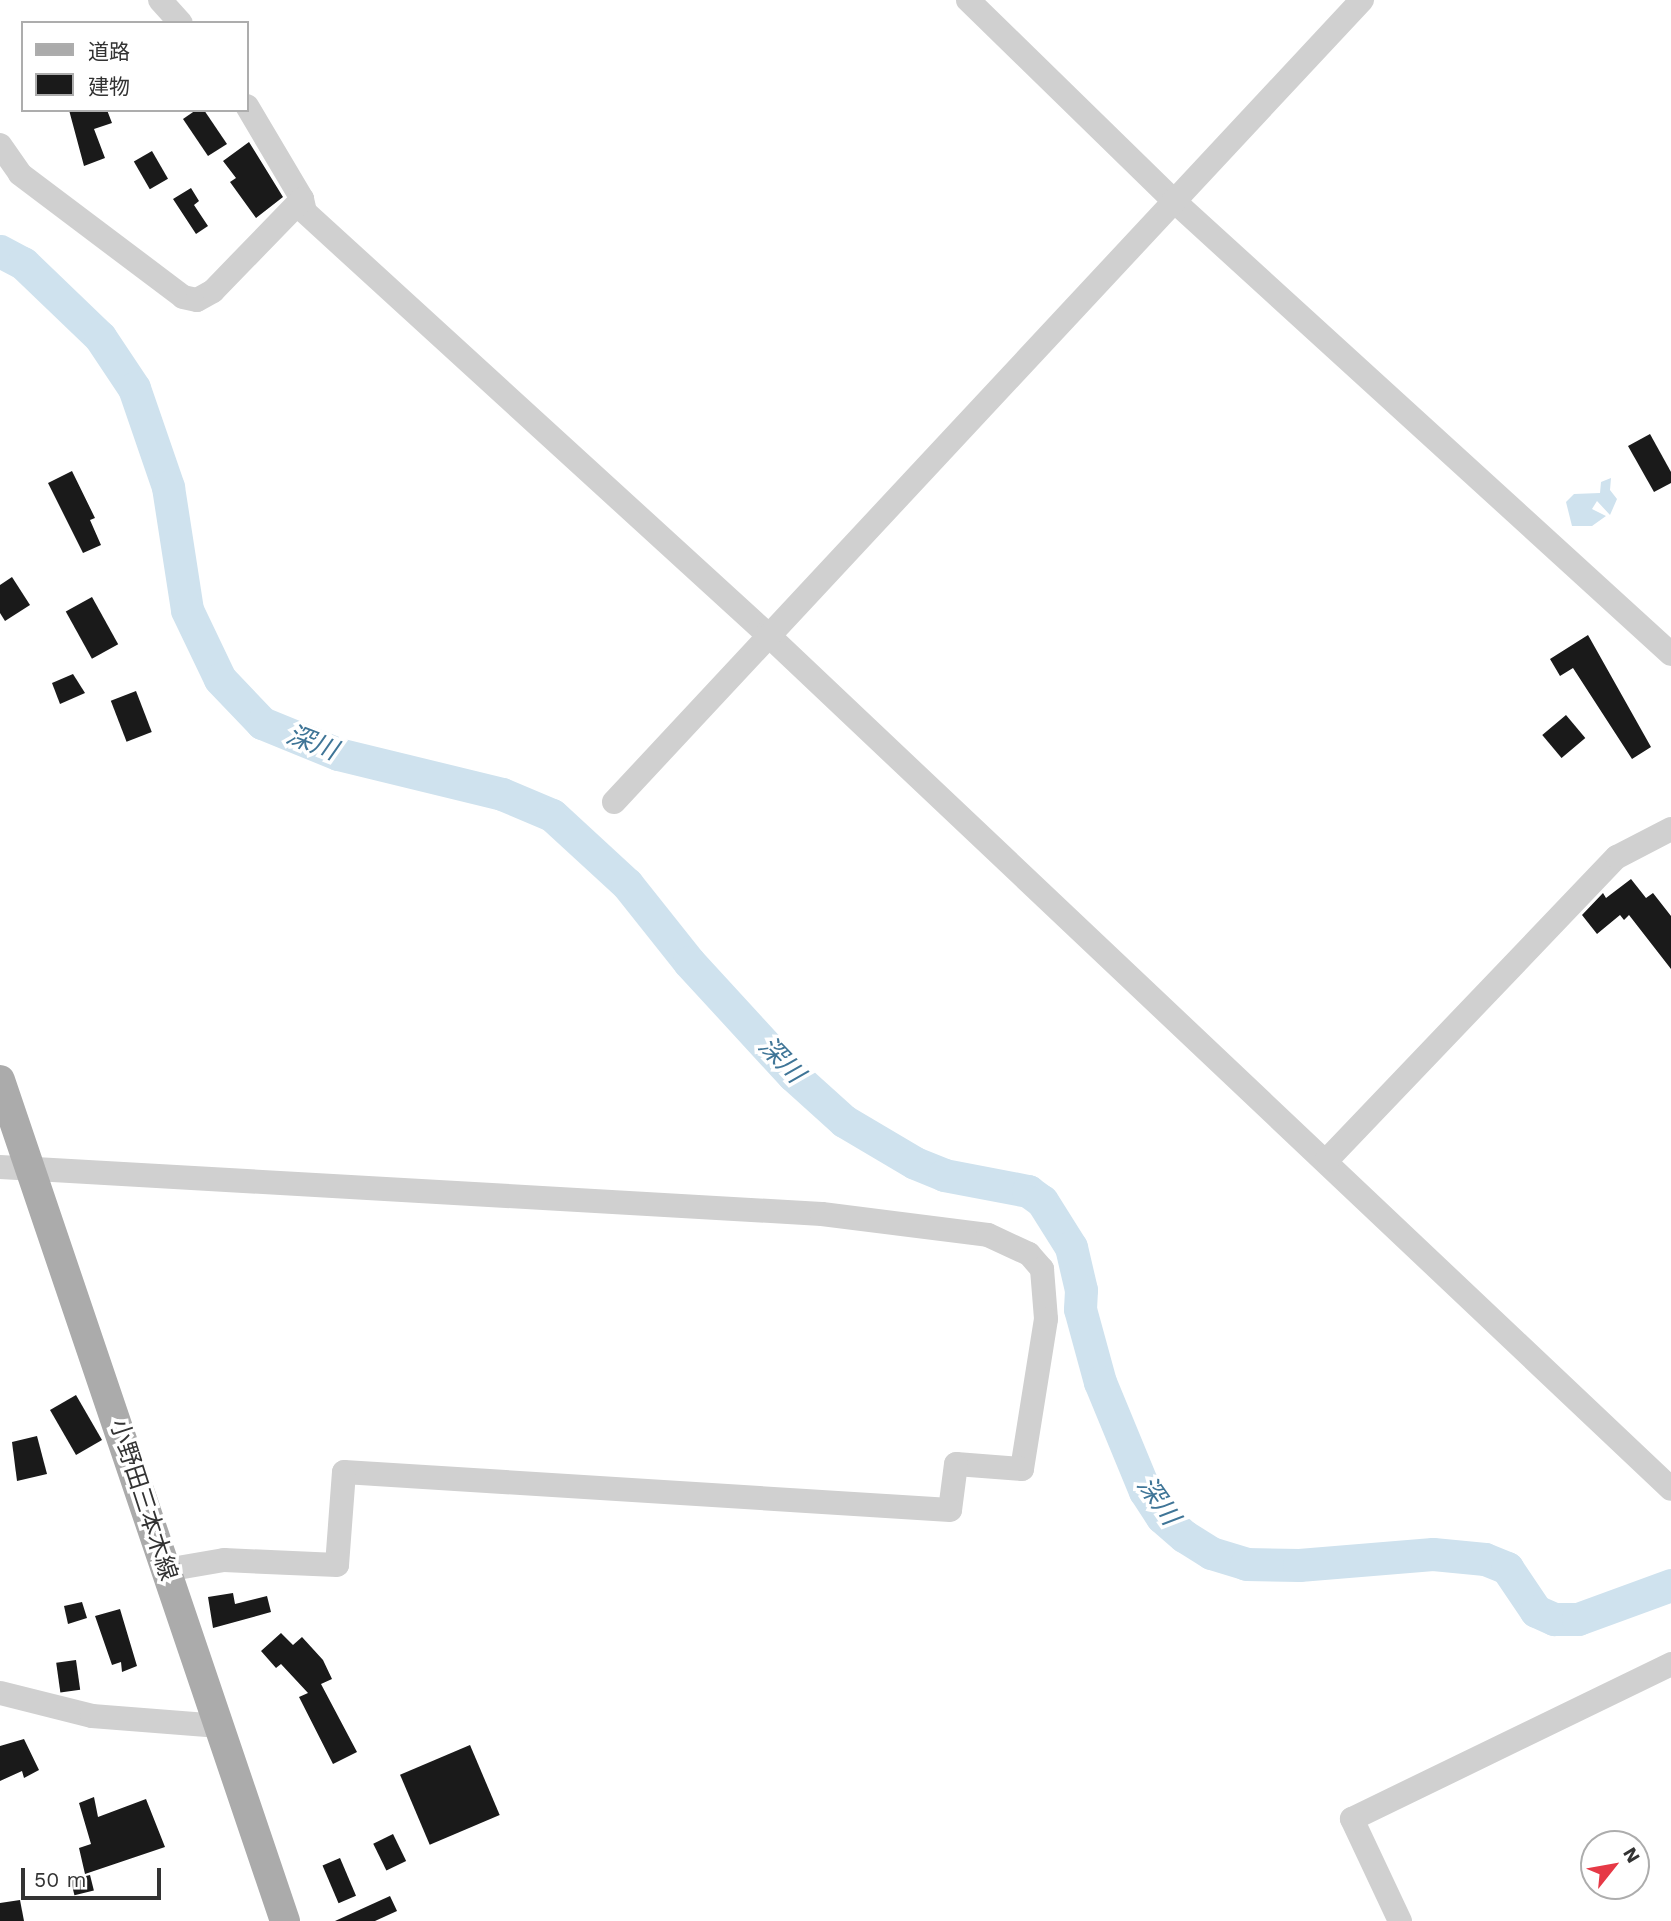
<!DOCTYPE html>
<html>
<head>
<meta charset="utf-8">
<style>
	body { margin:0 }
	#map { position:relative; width:1671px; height:1921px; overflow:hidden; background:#fff; font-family:"Work Sans","Noto Sans JP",sans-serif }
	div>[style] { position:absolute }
	.water>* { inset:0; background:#cfe2ee }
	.river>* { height:33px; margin:-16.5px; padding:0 16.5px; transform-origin:16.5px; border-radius:16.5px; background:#cfe2ee }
	.building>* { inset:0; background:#1a1a1a; transform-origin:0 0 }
	.minor>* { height:24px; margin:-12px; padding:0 12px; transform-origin:12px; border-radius:12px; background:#d0d0d0 }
	.major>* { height:30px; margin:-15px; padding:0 15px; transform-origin:15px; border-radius:15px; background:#ababab }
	span { translate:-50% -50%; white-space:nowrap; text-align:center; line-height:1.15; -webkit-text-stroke:7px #fff; paint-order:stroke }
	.street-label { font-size:24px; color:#333 }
	.water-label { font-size:26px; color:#3f7597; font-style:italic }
	.legend { position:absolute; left:21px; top:21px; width:228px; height:91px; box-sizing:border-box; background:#fff; border:2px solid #adadad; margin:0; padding:9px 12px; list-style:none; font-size:21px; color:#333 }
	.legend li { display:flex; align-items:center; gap:14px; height:35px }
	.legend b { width:35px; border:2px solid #adadad }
	.north { position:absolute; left:1580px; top:1830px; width:70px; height:70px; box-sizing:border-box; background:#fff; border:2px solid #adadad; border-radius:50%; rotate:59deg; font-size:19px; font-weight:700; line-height:28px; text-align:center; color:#333 }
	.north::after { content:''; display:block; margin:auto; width:24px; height:32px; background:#e63946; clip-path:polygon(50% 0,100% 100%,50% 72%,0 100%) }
	.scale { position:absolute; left:21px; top:1868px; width:140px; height:32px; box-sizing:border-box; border:4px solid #333; border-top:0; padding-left:9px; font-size:21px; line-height:24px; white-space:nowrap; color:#333; -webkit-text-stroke:5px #fff; paint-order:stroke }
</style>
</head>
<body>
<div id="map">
	<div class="water">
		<div style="clip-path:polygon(1611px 478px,1610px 490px,1617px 499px,1610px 515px,1597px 501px,1592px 509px,1606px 516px,1592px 526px,1572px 526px,1566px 502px,1574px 494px,1600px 493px,1601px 482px)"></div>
	</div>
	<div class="river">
		<div style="left:0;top:251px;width:26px;rotate:28deg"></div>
		<div style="left:23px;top:263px;width:107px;rotate:43.9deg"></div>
		<div style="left:100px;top:337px;width:61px;rotate:56.3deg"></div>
		<div style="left:134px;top:388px;width:105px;rotate:71deg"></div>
		<div style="left:168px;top:487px;width:124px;rotate:81.2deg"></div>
		<div style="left:187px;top:610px;width:76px;rotate:64.4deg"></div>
		<div style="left:220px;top:679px;width:61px;rotate:46.3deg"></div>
		<div style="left:262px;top:723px;width:82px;rotate:22.2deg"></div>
		<div style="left:338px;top:754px;width:169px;rotate:13.7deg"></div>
		<div style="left:502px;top:794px;width:54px;rotate:22.8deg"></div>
		<div style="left:552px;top:815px;width:102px;rotate:42.6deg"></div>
		<div style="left:627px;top:884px;width:100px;rotate:51.5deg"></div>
		<div style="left:689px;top:962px;width:154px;rotate:47.4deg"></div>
		<div style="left:793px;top:1075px;width:69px;rotate:42deg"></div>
		<div style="left:844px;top:1121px;width:82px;rotate:30.6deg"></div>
		<div style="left:915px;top:1163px;width:31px;rotate:22deg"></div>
		<div style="left:944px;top:1175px;width:86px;rotate:10.8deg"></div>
		<div style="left:1028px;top:1191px;width:17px;rotate:36deg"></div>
		<div style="left:1042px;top:1201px;width:54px;rotate:57.8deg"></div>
		<div style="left:1071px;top:1247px;width:44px;rotate:76.9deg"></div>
		<div style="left:1081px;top:1290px;width:19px;rotate:93deg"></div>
		<div style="left:1080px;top:1309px;width:76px;rotate:74.7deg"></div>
		<div style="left:1100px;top:1382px;width:118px;rotate:67.6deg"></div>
		<div style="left:1145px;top:1491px;width:31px;rotate:57deg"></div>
		<div style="left:1162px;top:1517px;width:29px;rotate:41deg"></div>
		<div style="left:1184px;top:1536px;width:32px;rotate:32deg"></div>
		<div style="left:1211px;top:1553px;width:37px;rotate:17deg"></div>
		<div style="left:1246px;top:1564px;width:53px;rotate:1.1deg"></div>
		<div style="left:1299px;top:1565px;width:134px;rotate:-4.7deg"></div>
		<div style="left:1433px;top:1554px;width:52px;rotate:5.5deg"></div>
		<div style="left:1485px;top:1559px;width:24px;rotate:22deg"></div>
		<div style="left:1507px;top:1568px;width:52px;rotate:56deg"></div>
		<div style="left:1536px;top:1611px;width:20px;rotate:24deg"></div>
		<div style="left:1554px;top:1619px;width:24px"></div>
		<div style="left:1578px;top:1619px;width:99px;rotate:-20.1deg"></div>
	</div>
	<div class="building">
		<div style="clip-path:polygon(69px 110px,107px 110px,112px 123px,94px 129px,105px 158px,84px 166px)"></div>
		<div style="clip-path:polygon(196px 110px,204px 110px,227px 144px,208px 156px,183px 119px)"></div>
		<div style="clip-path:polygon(249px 142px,283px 197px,256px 218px,230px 182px,236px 178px,223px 161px)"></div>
		<div style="left:152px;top:151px;width:32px;height:21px;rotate:60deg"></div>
		<div style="clip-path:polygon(191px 188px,199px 201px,194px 205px,208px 226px,196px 234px,173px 199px)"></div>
		<div style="clip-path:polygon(1650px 434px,1671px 472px,1671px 483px,1654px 492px,1628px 446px)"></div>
		<div style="clip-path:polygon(72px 471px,95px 518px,90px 520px,101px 545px,83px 553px,48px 483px)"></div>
		<div style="clip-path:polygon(12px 577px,30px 605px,5px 621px,0 613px,0 585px)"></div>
		<div style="left:92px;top:597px;width:54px;height:30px;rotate:61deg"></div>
		<div style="clip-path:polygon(1588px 635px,1651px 747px,1632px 759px,1573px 668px,1560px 676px,1550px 659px)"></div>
		<div style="clip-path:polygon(73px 674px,85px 693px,60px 704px,52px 683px)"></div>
		<div style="left:136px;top:691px;width:44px;height:27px;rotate:69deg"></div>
		<div style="left:1566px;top:715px;width:30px;height:31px;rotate:50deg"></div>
		<div style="clip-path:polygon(1631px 879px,1646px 898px,1653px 893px,1671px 916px,1671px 969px,1629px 915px,1624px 920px,1620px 915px,1597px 934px,1582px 915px,1603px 893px,1606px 898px)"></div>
		<div style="left:76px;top:1395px;width:52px;height:30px;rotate:60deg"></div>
		<div style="clip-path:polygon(37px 1436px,47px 1474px,17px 1481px,12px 1442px)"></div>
		<div style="clip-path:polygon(233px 1593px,235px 1604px,267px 1596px,271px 1612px,213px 1628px,208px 1597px)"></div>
		<div style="clip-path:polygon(82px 1602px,87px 1618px,68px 1624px,64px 1606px)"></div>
		<div style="clip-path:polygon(120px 1609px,137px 1666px,122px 1672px,121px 1662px,112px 1665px,95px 1616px)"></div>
		<div style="clip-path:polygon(281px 1633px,293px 1645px,302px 1637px,323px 1660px,332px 1679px,321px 1684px,357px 1752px,333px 1764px,299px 1697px,308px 1693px,281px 1664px,276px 1668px,261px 1651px)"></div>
		<div style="left:76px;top:1660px;width:30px;height:20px;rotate:82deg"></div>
		<div style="clip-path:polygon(24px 1739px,39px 1770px,24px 1778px,22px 1771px,0 1781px,0 1746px)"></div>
		<div style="left:470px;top:1745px;width:76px;height:76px;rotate:67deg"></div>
		<div style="clip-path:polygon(94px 1797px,98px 1817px,146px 1799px,165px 1847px,85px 1874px,79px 1848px,91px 1844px,79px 1803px)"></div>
		<div style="left:393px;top:1834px;width:30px;height:22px;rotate:64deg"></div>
		<div style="left:340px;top:1858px;width:41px;height:19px;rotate:67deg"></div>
		<div style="left:90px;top:1875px;width:16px;height:20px;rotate:76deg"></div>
		<div style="clip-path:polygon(390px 1896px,397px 1911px,375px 1921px,335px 1921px)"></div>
		<div style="clip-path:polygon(20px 1900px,24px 1921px,0 1921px,0 1903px)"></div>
	</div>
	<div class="minor">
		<div style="left:160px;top:0;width:31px;rotate:48deg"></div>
		<div style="left:968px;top:0;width:286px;rotate:44.3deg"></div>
		<div style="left:1173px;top:200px;width:674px;rotate:42.35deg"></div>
		<div style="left:247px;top:106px;width:108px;rotate:59.4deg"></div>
		<div style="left:302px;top:199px;width:13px;rotate:77deg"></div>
		<div style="left:305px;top:212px;width:626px;rotate:42.41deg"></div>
		<div style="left:767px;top:634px;width:1244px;rotate:43.4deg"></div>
		<div style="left:0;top:145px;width:35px;rotate:55deg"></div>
		<div style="left:20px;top:174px;width:204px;rotate:37deg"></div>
		<div style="left:183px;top:297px;width:14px;rotate:12deg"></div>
		<div style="left:197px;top:300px;width:18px;rotate:-29deg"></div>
		<div style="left:213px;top:291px;width:128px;rotate:-45.9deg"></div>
		<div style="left:614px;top:802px;width:1097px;rotate:-47deg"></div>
		<div style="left:1327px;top:1160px;width:419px;rotate:-46.3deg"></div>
		<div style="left:1617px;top:857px;width:61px;rotate:-27.4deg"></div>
		<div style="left:0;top:1167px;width:823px;rotate:3.27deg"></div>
		<div style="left:822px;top:1214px;width:167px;rotate:7.2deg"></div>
		<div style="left:988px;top:1235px;width:45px;rotate:24.9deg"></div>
		<div style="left:1029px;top:1254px;width:20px;rotate:49deg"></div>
		<div style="left:1042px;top:1269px;width:50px;rotate:85.4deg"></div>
		<div style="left:1046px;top:1319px;width:152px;rotate:99.1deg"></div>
		<div style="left:1022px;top:1469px;width:66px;rotate:-175.7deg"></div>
		<div style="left:956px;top:1464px;width:46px;rotate:97.4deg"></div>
		<div style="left:950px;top:1510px;width:607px;rotate:-176.41deg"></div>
		<div style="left:344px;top:1472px;width:93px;rotate:94.3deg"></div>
		<div style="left:337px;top:1565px;width:113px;rotate:-177.5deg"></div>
		<div style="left:224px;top:1560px;width:59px;rotate:170.2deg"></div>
		<div style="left:0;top:1693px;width:95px;rotate:14deg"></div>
		<div style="left:92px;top:1716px;width:128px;rotate:4.5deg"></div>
		<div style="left:1400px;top:1921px;width:113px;rotate:-115.2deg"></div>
		<div style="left:1352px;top:1819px;width:355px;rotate:-25.9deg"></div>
	</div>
	<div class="major">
		<div style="left:0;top:1080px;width:888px;rotate:71.28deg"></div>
	</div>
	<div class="street-label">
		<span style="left:143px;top:1500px;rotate:72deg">小野田三本木線</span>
	</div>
	<div class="water-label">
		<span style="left:312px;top:743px;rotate:21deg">深川</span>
		<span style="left:781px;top:1060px;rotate:46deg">深川</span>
		<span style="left:1158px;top:1501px;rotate:55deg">深川</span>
	</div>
	<ul class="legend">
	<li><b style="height:9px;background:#ababab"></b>道路</li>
	<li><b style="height:19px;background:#1a1a1a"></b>建物</li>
	</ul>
	<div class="north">N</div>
	<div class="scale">50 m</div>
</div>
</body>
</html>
